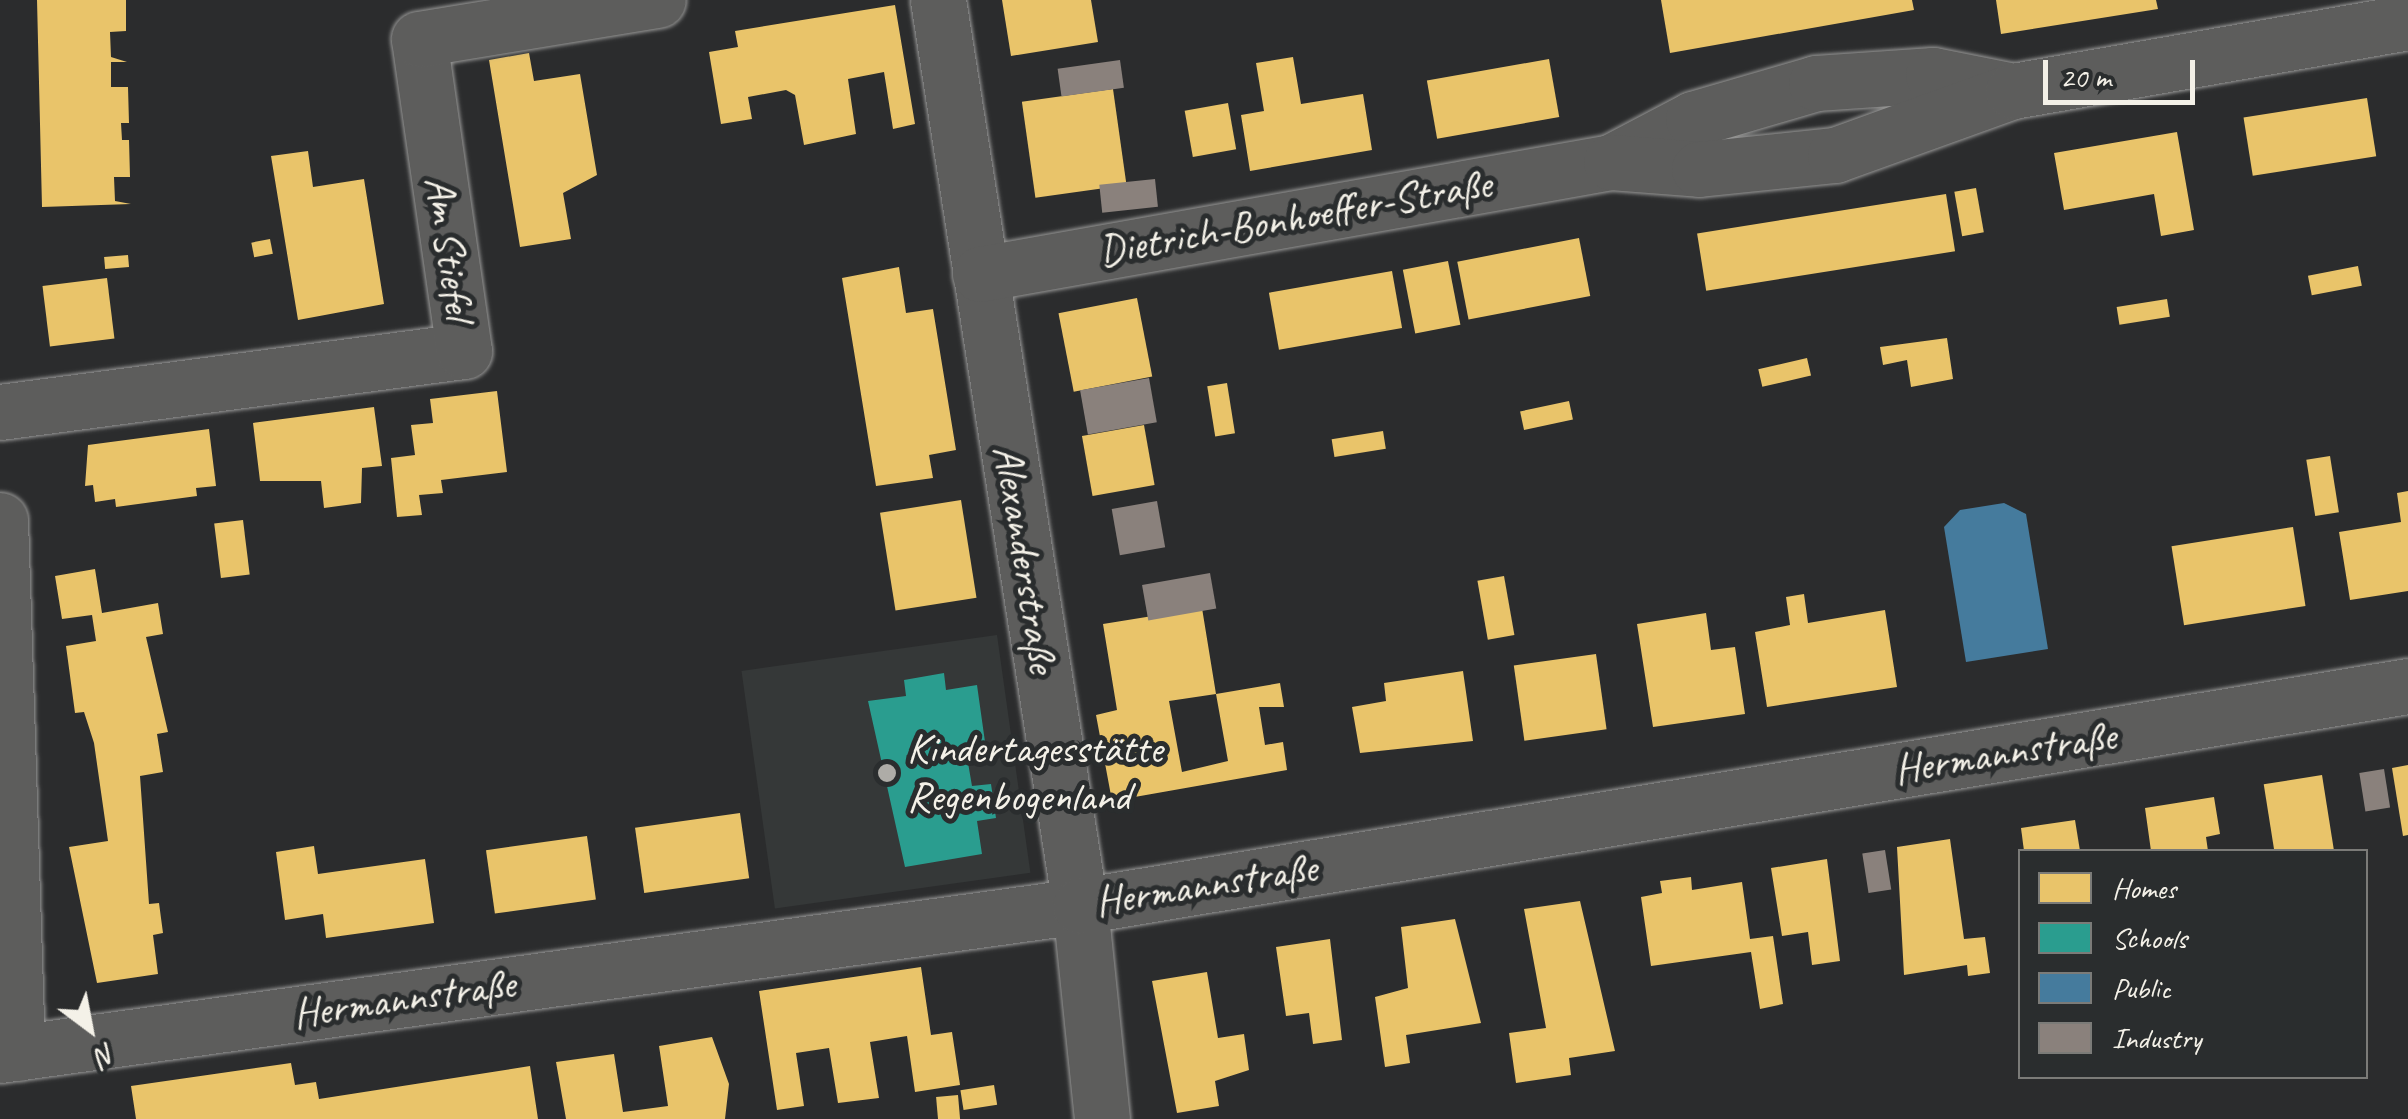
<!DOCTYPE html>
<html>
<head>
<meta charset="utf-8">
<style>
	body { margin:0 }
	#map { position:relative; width:2408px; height:1119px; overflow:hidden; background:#2b2c2d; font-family:Caveat,sans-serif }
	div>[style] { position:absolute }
	.built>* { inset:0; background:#353838; transform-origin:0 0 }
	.homes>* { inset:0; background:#e9c46a; transform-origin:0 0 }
	.schools>* { inset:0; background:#2a9d8f }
	.public>* { inset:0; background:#457b9d }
	.industry>* { inset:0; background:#8a817c; transform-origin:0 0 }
	.roads { filter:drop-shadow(0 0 2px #979796) drop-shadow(0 0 2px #979796) }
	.street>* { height:55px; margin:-27.5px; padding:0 27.5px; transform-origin:27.5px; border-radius:27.5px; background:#5d5d5c }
	.dots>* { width:28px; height:28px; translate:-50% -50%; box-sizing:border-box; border:5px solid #2a2d2e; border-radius:50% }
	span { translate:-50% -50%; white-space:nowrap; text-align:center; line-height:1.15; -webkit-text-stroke:10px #2a2d2e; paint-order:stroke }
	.street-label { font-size:42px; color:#f4f1e8 }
	.poi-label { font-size:42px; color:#f4f1e8 }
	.left { translate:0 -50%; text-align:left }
	.legend { position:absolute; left:2018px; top:849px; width:350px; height:230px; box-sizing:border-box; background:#2a2d2e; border:2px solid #7b7b78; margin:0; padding:12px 18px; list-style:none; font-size:30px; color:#f4f1e8 }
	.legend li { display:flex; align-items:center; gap:20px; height:50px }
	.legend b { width:50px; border:2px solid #7b7b78 }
	.north { position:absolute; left:40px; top:979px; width:100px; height:100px; -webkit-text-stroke:8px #2a2d2e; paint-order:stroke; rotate:148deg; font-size:28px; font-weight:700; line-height:40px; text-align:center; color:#f4f1e8 }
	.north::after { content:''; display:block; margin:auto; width:35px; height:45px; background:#f4f1e8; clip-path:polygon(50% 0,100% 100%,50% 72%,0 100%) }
	.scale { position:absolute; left:2043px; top:60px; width:152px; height:45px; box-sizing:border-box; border:5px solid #f4f1e8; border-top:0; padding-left:12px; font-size:30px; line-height:35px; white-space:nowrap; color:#f4f1e8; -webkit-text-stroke:8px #2a2d2e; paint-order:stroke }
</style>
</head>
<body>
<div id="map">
	<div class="built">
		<div style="left:997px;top:635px;width:240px;height:258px;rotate:82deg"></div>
	</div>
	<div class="homes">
		<div style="clip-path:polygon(37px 0,126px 0,126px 31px,110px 32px,111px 57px,127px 62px,111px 62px,111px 87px,128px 87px,129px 123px,121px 123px,122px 140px,129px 140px,130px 177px,114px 177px,115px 201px,131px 204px,42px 207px)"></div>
		<div style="clip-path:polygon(1002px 0,1091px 0,1098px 42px,1011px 56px)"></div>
		<div style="clip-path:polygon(1661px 0,1912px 0,1914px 10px,1670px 53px)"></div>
		<div style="clip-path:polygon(1996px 0,2156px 0,2158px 9px,2001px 34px)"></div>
		<div style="clip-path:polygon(895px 5px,915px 124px,893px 129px,884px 72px,848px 79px,856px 134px,804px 145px,795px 95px,786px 90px,748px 97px,752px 119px,721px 124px,709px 52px,738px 47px,735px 31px)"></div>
		<div style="clip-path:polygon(529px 53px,534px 81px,580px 74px,597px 175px,563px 193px,571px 239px,520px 247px,489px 60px)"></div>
		<div style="clip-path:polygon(1293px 57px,1301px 104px,1363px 94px,1372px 150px,1250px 171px,1241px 115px,1264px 111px,1256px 63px)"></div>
		<div style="left:1549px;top:59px;width:59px;height:124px;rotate:80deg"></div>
		<div style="left:1113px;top:89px;width:97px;height:92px;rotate:82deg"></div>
		<div style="left:2367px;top:98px;width:59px;height:125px;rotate:81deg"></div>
		<div style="left:1228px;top:103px;width:47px;height:44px;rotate:80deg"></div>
		<div style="clip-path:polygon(2177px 132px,2194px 230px,2161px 236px,2154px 194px,2064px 210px,2054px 153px)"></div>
		<div style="clip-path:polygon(308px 151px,313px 187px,364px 179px,384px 304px,298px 320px,271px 156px)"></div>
		<div style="left:1976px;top:188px;width:45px;height:22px;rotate:80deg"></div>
		<div style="left:1946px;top:194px;width:58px;height:252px;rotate:81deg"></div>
		<div style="left:1579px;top:238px;width:59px;height:124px;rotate:79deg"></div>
		<div style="left:270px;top:239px;width:15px;height:19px;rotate:79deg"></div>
		<div style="left:128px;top:255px;width:12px;height:24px;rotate:85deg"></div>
		<div style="left:1448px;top:261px;width:65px;height:46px;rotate:79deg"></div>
		<div style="left:2358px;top:266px;width:20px;height:51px;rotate:79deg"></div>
		<div style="clip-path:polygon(899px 267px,906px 313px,933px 309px,956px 450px,929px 455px,933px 478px,876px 486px,842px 278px)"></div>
		<div style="left:1392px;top:271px;width:58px;height:125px;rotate:80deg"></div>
		<div style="left:107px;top:278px;width:61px;height:65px;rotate:83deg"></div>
		<div style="left:1137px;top:298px;width:80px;height:80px;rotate:79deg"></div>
		<div style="left:2167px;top:299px;width:18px;height:51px;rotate:81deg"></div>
		<div style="clip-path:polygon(1947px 338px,1953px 379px,1911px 387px,1907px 360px,1883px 365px,1880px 347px)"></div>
		<div style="left:1807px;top:358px;width:18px;height:50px;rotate:77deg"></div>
		<div style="left:1227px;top:383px;width:51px;height:20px;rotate:81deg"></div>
		<div style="clip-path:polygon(497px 391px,507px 472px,441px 480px,443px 493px,419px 495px,422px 515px,397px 517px,391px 458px,415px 455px,411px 425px,433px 423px,430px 399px)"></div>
		<div style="left:1569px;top:401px;width:19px;height:50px;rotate:78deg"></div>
		<div style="clip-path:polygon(374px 407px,382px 466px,362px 468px,361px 503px,324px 508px,321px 481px,260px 481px,253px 423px)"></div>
		<div style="left:1144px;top:425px;width:61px;height:63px;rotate:80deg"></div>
		<div style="clip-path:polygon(209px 429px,216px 486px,196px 488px,197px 496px,116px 507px,115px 499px,95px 502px,93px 485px,85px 486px,88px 445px)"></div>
		<div style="left:1383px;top:431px;width:18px;height:52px;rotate:81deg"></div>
		<div style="left:2330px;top:456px;width:57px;height:24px;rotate:81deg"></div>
		<div style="clip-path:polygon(2408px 491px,2408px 591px,2350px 600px,2339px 532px,2401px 522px,2397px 493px)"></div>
		<div style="left:961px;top:500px;width:99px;height:82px;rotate:81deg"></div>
		<div style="left:243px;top:520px;width:55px;height:29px;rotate:83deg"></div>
		<div style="left:2293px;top:527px;width:80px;height:123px;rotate:81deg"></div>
		<div style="clip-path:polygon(95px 569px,102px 613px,158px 603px,163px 634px,146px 637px,168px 732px,157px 734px,163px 772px,140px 776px,149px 904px,159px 903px,163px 933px,153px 935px,158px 974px,97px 983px,69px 847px,108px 841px,94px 743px,84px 712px,75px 713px,66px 646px,96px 641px,92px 615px,62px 619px,55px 576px)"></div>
		<div style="left:1504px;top:576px;width:60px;height:27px;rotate:80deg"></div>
		<div style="clip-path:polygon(1804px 594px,1808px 623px,1885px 610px,1897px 687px,1767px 707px,1755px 632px,1790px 625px,1786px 597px)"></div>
		<div style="clip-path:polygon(1202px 608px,1216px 694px,1169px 701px,1182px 772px,1228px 761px,1216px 694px,1280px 683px,1284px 707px,1259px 707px,1265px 745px,1283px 742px,1287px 770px,1112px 801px,1096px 715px,1117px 710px,1103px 624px)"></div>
		<div style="clip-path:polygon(1706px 613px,1711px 650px,1735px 647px,1745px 714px,1653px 727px,1637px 624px)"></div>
		<div style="left:1596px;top:654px;width:76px;height:83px;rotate:82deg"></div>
		<div style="clip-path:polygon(1463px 671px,1473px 741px,1360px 753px,1352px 707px,1386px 701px,1384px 683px)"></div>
		<div style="clip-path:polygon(2408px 765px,2408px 835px,2403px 836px,2392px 768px)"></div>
		<div style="left:2322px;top:775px;width:77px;height:59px;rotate:81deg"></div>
		<div style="clip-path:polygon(2214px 797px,2220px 834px,2206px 837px,2208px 851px,2151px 851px,2145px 808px)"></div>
		<div style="left:740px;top:813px;width:66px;height:106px;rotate:82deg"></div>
		<div style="clip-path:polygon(2075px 820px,2080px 851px,2024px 851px,2021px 828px)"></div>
		<div style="left:587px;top:836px;width:64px;height:102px;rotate:82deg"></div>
		<div style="clip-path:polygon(1950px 839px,1964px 939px,1985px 937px,1990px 973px,1968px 976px,1967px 965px,1904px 975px,1897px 847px)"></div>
		<div style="clip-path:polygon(314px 846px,318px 874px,425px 859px,434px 923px,326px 938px,323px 914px,285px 920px,276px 852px)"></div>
		<div style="clip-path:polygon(1827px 859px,1840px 961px,1812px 965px,1808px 932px,1782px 936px,1771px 868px)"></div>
		<div style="clip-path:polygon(1691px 877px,1692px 890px,1742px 882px,1750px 939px,1773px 936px,1783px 1004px,1760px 1009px,1751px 952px,1651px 966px,1641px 897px,1662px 893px,1660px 881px)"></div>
		<div style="clip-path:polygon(1580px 901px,1615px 1051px,1569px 1058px,1571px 1075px,1516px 1083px,1509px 1033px,1546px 1028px,1524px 909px)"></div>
		<div style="clip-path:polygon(1455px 919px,1481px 1023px,1406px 1035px,1410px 1063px,1385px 1067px,1375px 997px,1408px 988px,1401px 927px)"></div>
		<div style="clip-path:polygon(1330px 939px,1342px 1040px,1313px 1044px,1309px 1013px,1286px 1016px,1276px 947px)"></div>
		<div style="clip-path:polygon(921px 967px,931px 1035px,952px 1032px,960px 1085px,915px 1092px,907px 1036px,870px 1042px,879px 1098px,838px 1103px,829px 1048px,796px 1053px,804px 1106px,777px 1110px,759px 991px)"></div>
		<div style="clip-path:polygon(1207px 972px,1218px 1038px,1244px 1034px,1249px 1070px,1215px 1081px,1219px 1106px,1177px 1113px,1152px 981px)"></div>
		<div style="clip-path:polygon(712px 1037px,729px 1084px,725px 1119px,566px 1119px,556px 1062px,614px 1054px,623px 1112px,668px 1106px,659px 1046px)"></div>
		<div style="clip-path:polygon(291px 1063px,295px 1085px,316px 1082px,319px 1099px,530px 1066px,538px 1119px,136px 1119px,131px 1086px)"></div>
		<div style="left:994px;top:1085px;width:20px;height:34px;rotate:81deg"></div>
		<div style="left:958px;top:1095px;width:24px;height:22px;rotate:85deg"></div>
	</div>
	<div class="schools">
		<div style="clip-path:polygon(944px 673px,946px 690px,977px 685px,986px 749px,966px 751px,972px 786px,991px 784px,996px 818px,977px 821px,982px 854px,905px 867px,868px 701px,906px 696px,904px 680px)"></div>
	</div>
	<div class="public">
		<div style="clip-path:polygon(2004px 503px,2026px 514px,2048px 649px,1966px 662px,1944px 527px,1960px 510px)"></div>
	</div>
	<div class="industry">
		<div style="left:1120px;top:60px;width:28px;height:63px;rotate:82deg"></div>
		<div style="left:1155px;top:179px;width:28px;height:56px;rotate:84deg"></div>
		<div style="left:1149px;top:378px;width:45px;height:70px;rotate:80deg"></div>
		<div style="left:1157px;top:501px;width:47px;height:46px;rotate:80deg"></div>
		<div style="left:1210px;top:573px;width:36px;height:69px;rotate:80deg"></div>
		<div style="left:2384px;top:769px;width:39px;height:25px;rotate:81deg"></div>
		<div style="left:1885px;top:850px;width:40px;height:23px;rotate:81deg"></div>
	</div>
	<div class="roads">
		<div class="street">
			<div style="left:938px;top:0;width:917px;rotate:81.09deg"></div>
			<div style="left:1080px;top:906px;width:214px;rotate:84.1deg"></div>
			<div style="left:1611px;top:162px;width:93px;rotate:-27.7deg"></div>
			<div style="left:1693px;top:119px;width:128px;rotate:-16.3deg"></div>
			<div style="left:1816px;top:83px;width:117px;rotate:-3.9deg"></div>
			<div style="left:1933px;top:75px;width:82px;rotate:11.3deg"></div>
			<div style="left:980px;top:274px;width:641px;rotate:-10.06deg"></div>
			<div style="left:1611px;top:162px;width:88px;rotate:4.5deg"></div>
			<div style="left:1699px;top:169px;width:137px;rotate:-5.9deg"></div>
			<div style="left:1835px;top:155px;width:189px;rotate:-19.8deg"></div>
			<div style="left:2013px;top:91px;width:401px;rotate:-9.9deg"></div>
			<div style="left:0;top:412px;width:468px;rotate:-7.5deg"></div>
			<div style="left:464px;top:351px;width:315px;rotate:-98.2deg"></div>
			<div style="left:419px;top:39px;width:242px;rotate:-9.3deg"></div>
			<div style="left:0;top:520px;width:533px;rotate:88.17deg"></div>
			<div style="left:0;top:1055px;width:1090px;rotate:-7.86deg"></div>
			<div style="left:1080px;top:906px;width:1346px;rotate:-9.41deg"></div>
		</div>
	</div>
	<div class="dots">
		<div style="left:887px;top:773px;background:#aeaca7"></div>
	</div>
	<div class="street-label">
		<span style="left:1295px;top:218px;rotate:-10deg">Dietrich-Bonhoeffer-Straße</span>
		<span style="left:449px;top:248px;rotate:82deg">Am Stiefel</span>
		<span style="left:1025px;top:559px;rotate:81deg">Alexanderstraße</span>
		<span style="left:2005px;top:753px;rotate:-9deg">Hermannstraße</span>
		<span style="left:1206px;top:885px;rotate:-9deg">Hermannstraße</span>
		<span style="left:404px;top:999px;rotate:-8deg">Hermannstraße</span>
	</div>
	<div class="poi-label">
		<span class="left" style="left:907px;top:773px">Kindertagesstätte<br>Regenbogenland</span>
	</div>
	<ul class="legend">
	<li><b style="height:28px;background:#e9c46a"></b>Homes</li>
	<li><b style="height:28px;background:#2a9d8f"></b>Schools</li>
	<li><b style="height:28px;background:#457b9d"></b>Public</li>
	<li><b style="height:28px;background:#8a817c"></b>Industry</li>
	</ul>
	<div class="north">N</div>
	<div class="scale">20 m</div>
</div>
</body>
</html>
